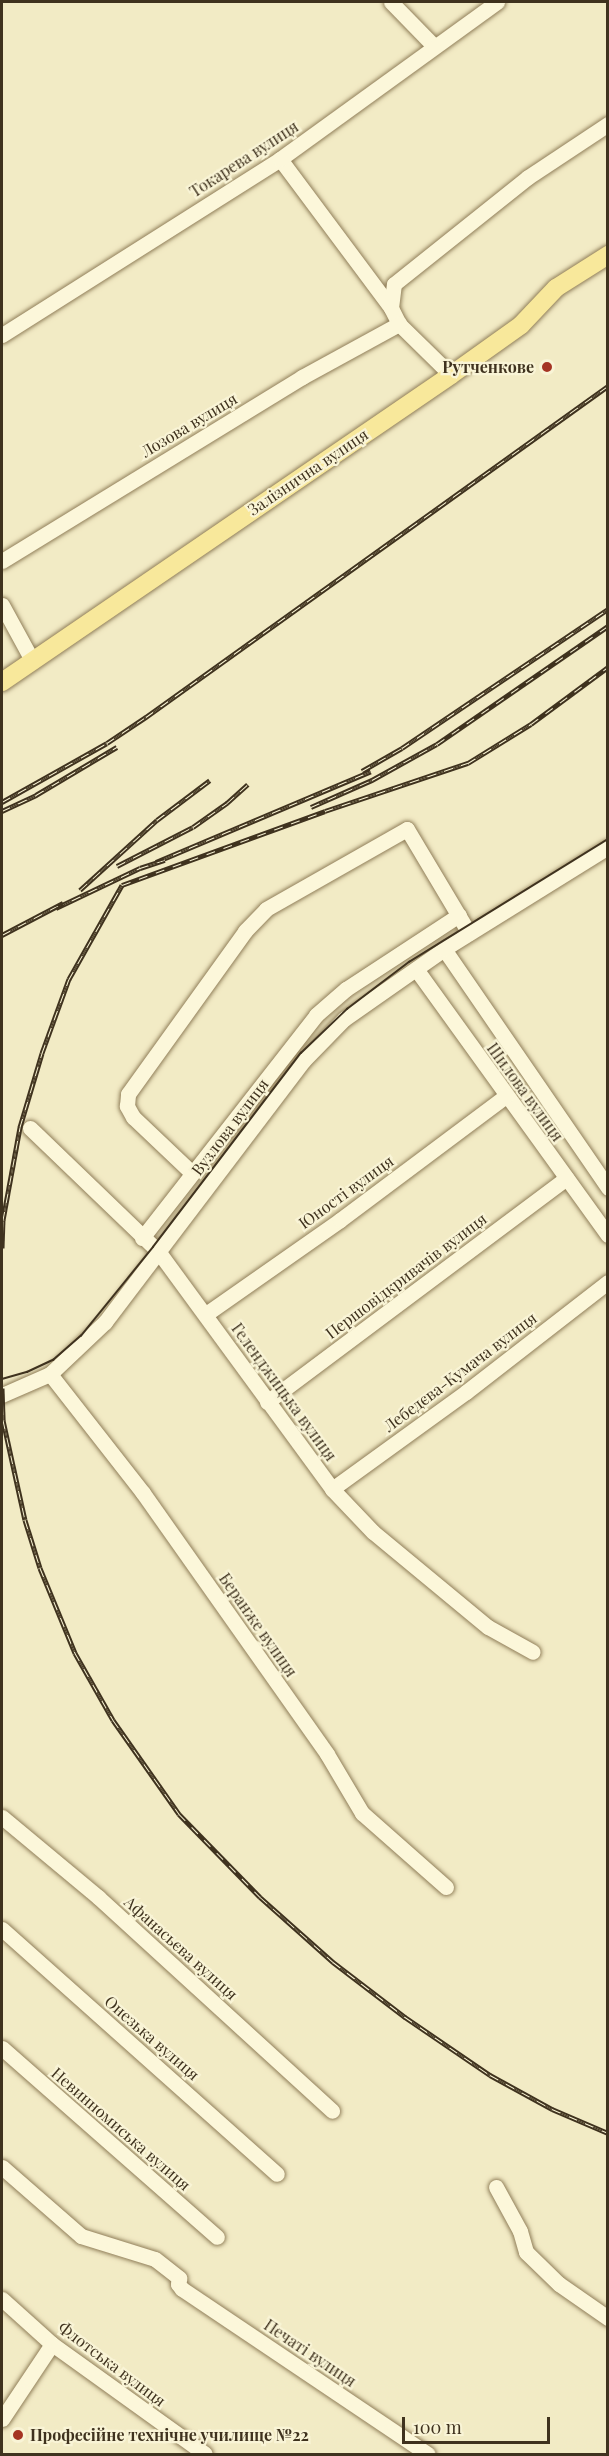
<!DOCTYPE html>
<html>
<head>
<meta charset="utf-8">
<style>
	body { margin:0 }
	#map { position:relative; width:609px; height:2456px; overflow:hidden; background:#f2ebc5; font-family:"Playfair Display",serif }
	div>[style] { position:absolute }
	.roads { filter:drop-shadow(0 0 2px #907e59) drop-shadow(0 0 2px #907e59) }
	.minor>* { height:15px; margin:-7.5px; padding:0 7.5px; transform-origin:7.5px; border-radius:7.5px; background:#fcf7da }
	.major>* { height:18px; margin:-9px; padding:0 9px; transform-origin:9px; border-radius:9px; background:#f8e89b }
	.tram>* { height:1.5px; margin:-0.75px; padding:0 0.75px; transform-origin:0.75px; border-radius:0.75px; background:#3f321e }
	.rail>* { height:5px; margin-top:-2.5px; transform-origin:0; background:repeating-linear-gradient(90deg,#f9f4d6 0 9px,#3f321e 0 18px); box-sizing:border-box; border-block:2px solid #3f321e }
	.dots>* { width:16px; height:16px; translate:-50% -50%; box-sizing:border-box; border:3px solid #f9f4d6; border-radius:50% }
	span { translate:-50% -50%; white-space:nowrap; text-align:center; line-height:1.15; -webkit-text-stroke:4.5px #f9f4d6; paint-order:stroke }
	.street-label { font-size:16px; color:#3f321e }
	.poi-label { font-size:16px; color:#3f321e; font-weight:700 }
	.right { translate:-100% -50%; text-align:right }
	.left { translate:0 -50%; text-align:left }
	.frame { position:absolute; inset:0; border:3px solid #3f321e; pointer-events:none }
	.scale { position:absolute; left:402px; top:2417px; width:148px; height:27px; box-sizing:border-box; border:3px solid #3f321e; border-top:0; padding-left:8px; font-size:18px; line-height:21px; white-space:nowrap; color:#3f321e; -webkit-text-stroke:4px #f9f4d6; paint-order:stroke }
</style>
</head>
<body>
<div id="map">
	<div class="roads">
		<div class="minor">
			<div style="left:391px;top:2px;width:62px;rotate:45.7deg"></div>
			<div style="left:280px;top:159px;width:186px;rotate:53.3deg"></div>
			<div style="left:391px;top:308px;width:18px;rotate:63deg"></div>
			<div style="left:399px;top:324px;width:73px;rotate:44.4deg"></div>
			<div style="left:391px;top:308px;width:24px;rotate:-83deg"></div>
			<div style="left:394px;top:284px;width:171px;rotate:-38.6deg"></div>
			<div style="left:528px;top:177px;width:96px;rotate:-33.5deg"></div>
			<div style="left:2px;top:335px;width:329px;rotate:-32.3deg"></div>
			<div style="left:280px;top:159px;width:268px;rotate:-35.9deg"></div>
			<div style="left:2px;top:561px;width:352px;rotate:-31.5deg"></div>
			<div style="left:302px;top:377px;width:111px;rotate:-28.7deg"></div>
			<div style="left:2px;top:605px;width:63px;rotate:61.4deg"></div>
			<div style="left:444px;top:949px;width:290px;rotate:55.5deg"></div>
			<div style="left:416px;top:969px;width:328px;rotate:54.2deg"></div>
			<div style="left:30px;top:1128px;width:178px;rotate:43.9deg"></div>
			<div style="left:158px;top:1251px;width:295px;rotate:53.8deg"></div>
			<div style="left:332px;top:1489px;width:59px;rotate:46.4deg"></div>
			<div style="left:373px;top:1532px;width:149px;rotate:39.6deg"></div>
			<div style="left:488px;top:1627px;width:51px;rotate:29.1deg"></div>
			<div style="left:192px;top:1173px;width:81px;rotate:-136.5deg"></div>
			<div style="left:133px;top:1117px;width:13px;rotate:-119deg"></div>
			<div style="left:127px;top:1106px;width:12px;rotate:-85deg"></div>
			<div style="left:128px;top:1094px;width:201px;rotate:-54.3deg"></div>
			<div style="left:245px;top:931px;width:30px;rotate:-46deg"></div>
			<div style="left:266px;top:909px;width:162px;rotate:-29.6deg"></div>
			<div style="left:407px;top:829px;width:121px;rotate:59.2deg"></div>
			<div style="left:142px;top:1238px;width:283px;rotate:-52deg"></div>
			<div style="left:316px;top:1015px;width:40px;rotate:-41deg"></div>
			<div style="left:346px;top:989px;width:135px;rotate:-33.2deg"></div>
			<div style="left:206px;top:1314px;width:164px;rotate:-35deg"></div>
			<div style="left:340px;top:1220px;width:207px;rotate:-36.8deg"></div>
			<div style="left:50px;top:1374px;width:151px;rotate:52deg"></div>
			<div style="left:143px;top:1493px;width:319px;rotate:54.8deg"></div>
			<div style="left:327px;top:1754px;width:69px;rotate:59.3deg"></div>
			<div style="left:362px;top:1813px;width:112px;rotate:41.4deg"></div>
			<div style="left:2px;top:1395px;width:52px;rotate:-23.6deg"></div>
			<div style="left:50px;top:1374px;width:76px;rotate:-43.4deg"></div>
			<div style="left:105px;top:1322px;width:328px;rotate:-52.8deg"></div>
			<div style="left:303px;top:1061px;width:59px;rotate:-45.7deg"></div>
			<div style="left:344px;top:1019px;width:122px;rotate:-35deg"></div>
			<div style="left:444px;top:949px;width:193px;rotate:-31.9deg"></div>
			<div style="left:267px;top:1402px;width:374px;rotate:-36.8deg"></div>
			<div style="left:332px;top:1489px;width:165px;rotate:-35.9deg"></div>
			<div style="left:466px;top:1392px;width:180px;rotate:-37.8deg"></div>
			<div style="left:2px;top:1817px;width:125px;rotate:39.8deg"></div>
			<div style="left:98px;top:1897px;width:317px;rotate:42.4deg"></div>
			<div style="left:2px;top:1929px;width:368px;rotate:41.7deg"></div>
			<div style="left:2px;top:2048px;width:286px;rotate:41.3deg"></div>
			<div style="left:2px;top:2167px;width:105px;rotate:41.1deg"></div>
			<div style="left:81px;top:2236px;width:77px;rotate:17.3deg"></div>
			<div style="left:155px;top:2259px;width:31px;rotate:38deg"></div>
			<div style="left:179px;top:2278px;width:6px;rotate:99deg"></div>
			<div style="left:178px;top:2284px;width:6px;rotate:51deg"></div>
			<div style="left:182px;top:2289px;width:296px;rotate:33.9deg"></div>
			<div style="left:496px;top:2187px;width:50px;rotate:61.4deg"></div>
			<div style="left:520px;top:2231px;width:22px;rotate:74deg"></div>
			<div style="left:526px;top:2252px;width:46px;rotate:44.1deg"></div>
			<div style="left:559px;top:2284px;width:60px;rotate:34.8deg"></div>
			<div style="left:2px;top:2299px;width:67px;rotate:42deg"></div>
			<div style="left:52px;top:2344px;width:188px;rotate:35.7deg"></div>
			<div style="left:2px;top:2419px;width:90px;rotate:-56.3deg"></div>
		</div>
		<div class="major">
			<div style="left:2px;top:682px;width:544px;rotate:-34.36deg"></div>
			<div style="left:451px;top:375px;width:86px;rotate:-35.5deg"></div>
			<div style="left:521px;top:325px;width:51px;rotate:-46.6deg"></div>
			<div style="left:556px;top:288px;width:62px;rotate:-32.4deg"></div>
		</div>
	</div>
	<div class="tram">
		<div style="left:2px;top:1379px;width:26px;rotate:-16deg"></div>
		<div style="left:27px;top:1372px;width:29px;rotate:-25deg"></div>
		<div style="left:53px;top:1360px;width:37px;rotate:-41deg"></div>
		<div style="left:81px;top:1336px;width:114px;rotate:-51deg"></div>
		<div style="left:153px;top:1247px;width:244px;rotate:-52.7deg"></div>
		<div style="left:301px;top:1053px;width:64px;rotate:-43.7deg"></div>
		<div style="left:347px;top:1009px;width:78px;rotate:-37.2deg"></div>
		<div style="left:409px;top:962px;width:234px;rotate:-31.7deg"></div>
	</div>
	<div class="rail">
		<div style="left:362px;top:771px;width:46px;rotate:-29.9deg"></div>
		<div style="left:402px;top:748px;width:249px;rotate:-34deg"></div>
		<div style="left:2px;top:802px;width:120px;rotate:-29.3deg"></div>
		<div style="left:107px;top:743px;width:47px;rotate:-33.7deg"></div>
		<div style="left:146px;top:717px;width:568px;rotate:-35.62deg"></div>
		<div style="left:311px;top:807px;width:67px;rotate:-23.9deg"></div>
		<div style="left:372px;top:780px;width:74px;rotate:-29deg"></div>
		<div style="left:437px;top:744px;width:208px;rotate:-34.6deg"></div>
		<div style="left:2px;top:811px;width:38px;rotate:-25deg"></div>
		<div style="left:36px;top:795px;width:94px;rotate:-30.7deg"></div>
		<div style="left:156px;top:862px;width:233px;rotate:-22.9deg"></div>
		<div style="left:117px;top:866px;width:85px;rotate:-27.2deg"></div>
		<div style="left:193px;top:827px;width:42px;rotate:-35.2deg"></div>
		<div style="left:227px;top:803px;width:28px;rotate:-42deg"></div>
		<div style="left:80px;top:890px;width:104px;rotate:-42.3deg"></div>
		<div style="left:157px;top:820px;width:66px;rotate:-37deg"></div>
		<div style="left:56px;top:908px;width:93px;rotate:-25.5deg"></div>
		<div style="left:140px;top:868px;width:26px;rotate:-18deg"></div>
		<div style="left:2px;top:935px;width:69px;rotate:-27.7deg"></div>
		<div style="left:2px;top:1248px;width:28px;rotate:-88deg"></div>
		<div style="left:3px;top:1220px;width:95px;rotate:-79.6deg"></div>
		<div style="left:20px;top:1127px;width:77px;rotate:-73.4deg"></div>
		<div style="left:42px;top:1053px;width:79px;rotate:-70deg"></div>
		<div style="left:69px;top:979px;width:108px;rotate:-60.6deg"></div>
		<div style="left:122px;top:885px;width:216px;rotate:-20deg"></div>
		<div style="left:325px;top:811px;width:151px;rotate:-18.6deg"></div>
		<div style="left:468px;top:763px;width:74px;rotate:-31.8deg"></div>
		<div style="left:531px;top:724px;width:96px;rotate:-36.5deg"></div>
		<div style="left:2px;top:1388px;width:32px;rotate:88deg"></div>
		<div style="left:3px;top:1420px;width:102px;rotate:77.6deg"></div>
		<div style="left:25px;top:1520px;width:50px;rotate:72.6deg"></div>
		<div style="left:40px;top:1568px;width:92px;rotate:67.6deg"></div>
		<div style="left:75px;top:1653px;width:77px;rotate:60.4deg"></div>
		<div style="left:113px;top:1720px;width:115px;rotate:54.9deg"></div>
		<div style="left:179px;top:1814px;width:116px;rotate:45.7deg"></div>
		<div style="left:260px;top:1897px;width:98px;rotate:41.7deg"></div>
		<div style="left:333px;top:1962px;width:91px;rotate:37.4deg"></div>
		<div style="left:405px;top:2017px;width:103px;rotate:34.3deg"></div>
		<div style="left:490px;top:2075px;width:71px;rotate:28.7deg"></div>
		<div style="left:552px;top:2109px;width:61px;rotate:23.2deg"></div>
	</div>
	<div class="dots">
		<div style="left:547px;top:367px;background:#a53423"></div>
		<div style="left:18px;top:2435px;background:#a53423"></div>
	</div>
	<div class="street-label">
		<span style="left:244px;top:159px;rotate:-33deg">Токарева вулиця</span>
		<span style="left:189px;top:425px;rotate:-31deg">Лозова вулиця</span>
		<span style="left:308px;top:472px;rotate:-34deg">Залізнична вулиця</span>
		<span style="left:525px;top:1092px;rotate:54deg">Шилова вулиця</span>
		<span style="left:230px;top:1127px;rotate:-53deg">Вузлова вулиця</span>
		<span style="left:346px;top:1192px;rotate:-36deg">Юності вулиця</span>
		<span style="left:406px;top:1276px;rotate:-37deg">Першовідкривачів вулиця</span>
		<span style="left:460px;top:1372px;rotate:-37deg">Лебедєва-Кумача вулиця</span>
		<span style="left:284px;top:1392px;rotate:54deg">Геленджицька вулиця</span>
		<span style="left:258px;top:1625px;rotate:55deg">Беранже вулиця</span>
		<span style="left:181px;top:1948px;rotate:42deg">Афанасьєва вулиця</span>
		<span style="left:152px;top:2038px;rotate:41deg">Онезька вулиця</span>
		<span style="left:121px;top:2129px;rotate:41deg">Невинномиська вулиця</span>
		<span style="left:310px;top:2353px;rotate:34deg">Печаті вулиця</span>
		<span style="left:112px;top:2364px;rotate:37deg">Флотська вулиця</span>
	</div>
	<div class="poi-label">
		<span class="right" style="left:534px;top:367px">Рутченкове</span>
		<span class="left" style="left:30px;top:2435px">Професійне технічне училище №22</span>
	</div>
	<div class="frame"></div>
	<div class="scale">100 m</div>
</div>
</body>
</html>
